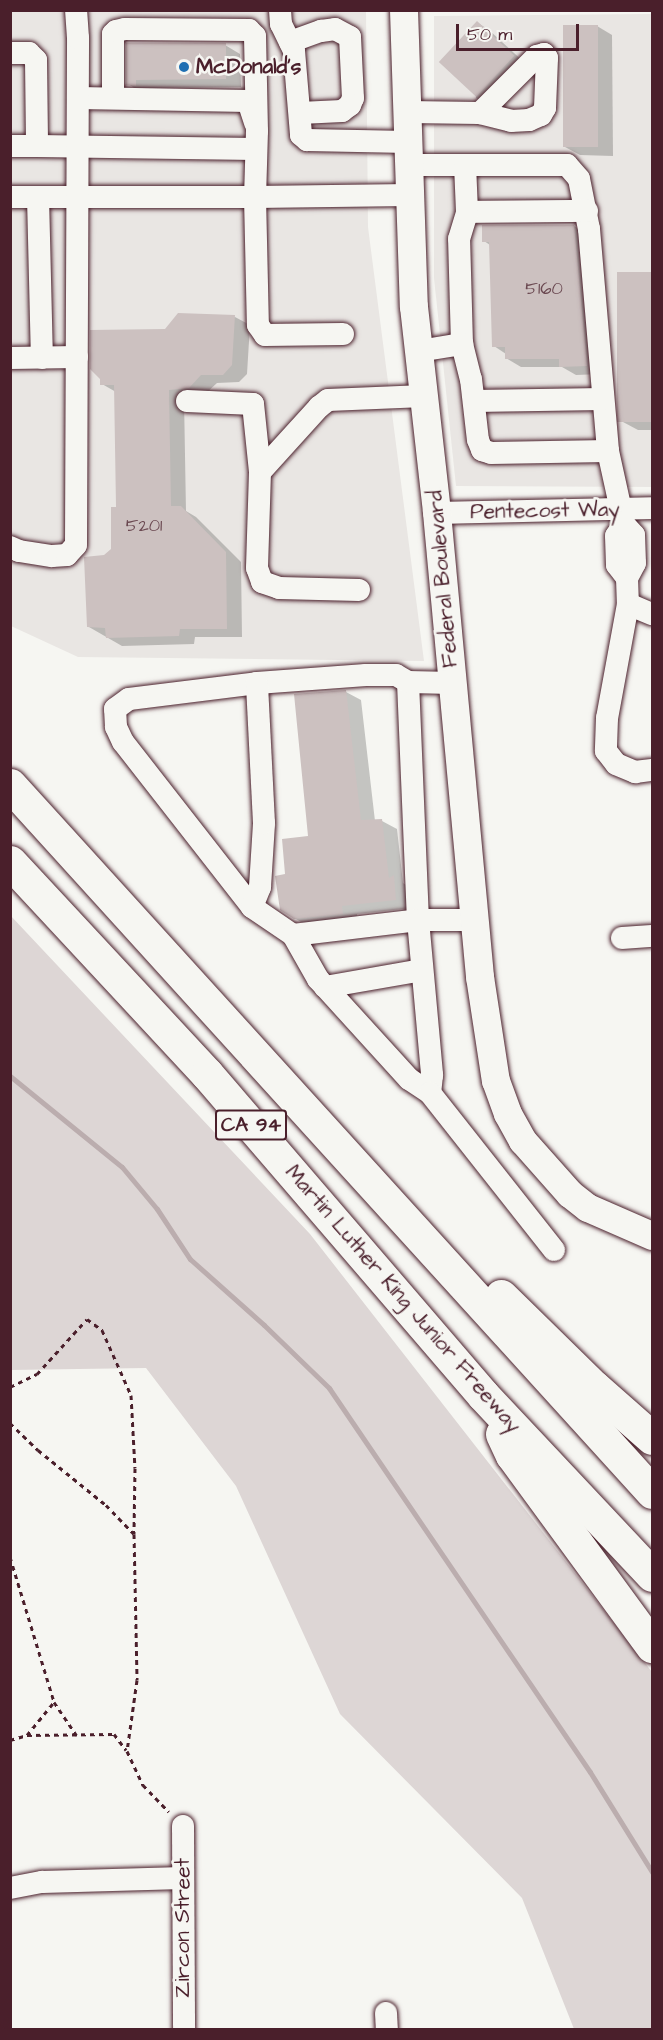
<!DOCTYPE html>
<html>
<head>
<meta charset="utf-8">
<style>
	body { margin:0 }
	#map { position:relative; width:663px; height:2040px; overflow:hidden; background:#f6f6f2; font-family:"Architects Daughter",sans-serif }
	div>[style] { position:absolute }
	.built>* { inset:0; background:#e9e6e3 }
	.green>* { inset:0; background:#ddd6d5 }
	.shadow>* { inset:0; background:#0003 }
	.stream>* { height:5px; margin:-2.5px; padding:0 2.5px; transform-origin:2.5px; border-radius:2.5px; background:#bbadae }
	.building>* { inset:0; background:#ccc1c0; transform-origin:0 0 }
	.path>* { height:3px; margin-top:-1.5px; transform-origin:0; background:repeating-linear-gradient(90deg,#4a1f2b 0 4.5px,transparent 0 9px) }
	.roads { filter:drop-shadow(0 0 2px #4a1f2b) drop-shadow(0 0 2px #4a1f2b) }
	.minor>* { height:22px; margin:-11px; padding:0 11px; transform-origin:11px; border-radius:11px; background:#f6f6f2 }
	.major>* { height:28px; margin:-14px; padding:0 14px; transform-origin:14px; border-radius:14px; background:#f6f6f2 }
	.highway>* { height:33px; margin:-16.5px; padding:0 16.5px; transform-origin:16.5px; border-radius:16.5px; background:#f6f6f2 }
	.dots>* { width:16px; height:16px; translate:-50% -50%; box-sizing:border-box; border:3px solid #f6f6f2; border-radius:50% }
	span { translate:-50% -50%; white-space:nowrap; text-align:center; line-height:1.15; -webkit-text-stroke:5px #f6f6f2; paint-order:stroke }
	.number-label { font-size:18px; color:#6a4850 }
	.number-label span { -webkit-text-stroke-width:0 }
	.shield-label span { padding:2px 4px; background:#f6f6f2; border:2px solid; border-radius:4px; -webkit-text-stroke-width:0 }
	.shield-label { font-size:20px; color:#4a1f2b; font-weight:700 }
	.poi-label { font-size:21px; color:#4a1f2b; font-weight:700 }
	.left { translate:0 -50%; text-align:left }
	.street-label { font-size:21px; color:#4a1f2b }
	.frame { position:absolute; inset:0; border:12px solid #4a1f2b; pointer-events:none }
	.scale { position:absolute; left:456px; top:24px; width:123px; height:27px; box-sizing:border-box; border:3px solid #4a1f2b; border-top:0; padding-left:8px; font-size:18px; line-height:21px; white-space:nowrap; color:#4a1f2b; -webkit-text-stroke:4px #f6f6f2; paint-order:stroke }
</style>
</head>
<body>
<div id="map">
	<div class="built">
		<div style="clip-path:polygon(11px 11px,366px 11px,368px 227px,424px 661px,78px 657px,11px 626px)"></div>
		<div style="clip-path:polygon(652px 14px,652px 487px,456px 486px,434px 278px,434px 16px)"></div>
	</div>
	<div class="green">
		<div style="clip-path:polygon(10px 915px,310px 1234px,652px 1672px,652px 2029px,574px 2029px,522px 1898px,340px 1714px,236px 1486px,146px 1368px,11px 1370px)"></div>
	</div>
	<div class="shadow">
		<div style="clip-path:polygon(478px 23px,489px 30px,525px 63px,487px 104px,476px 98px)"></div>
		<div style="clip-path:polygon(597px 26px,612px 35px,613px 156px,580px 155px,565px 147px)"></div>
		<div style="clip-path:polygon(128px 44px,225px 45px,240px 54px,241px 87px,151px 88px,151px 93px,143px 93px,128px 84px)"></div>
		<div style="clip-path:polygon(574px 226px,589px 235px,602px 374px,576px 375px,562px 367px,521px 367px,506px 358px,506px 354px,494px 346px,490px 245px,484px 241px)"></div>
		<div style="clip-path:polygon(652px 273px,652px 430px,638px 430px,623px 422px,619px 274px)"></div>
		<div style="clip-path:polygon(235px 317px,250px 325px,247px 374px,239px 382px,217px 383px,204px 395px,184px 398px,186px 511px,196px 517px,241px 562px,242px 637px,195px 637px,194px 644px,122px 646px,89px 627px,104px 557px,113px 550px,118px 509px,116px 392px,102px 384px,166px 331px)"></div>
		<div style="clip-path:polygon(346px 692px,361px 700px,375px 821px,382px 821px,397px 829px,403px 883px,408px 886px,411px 908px,357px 914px,358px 922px,310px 927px,294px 918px,286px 875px,310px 837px)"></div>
	</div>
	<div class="stream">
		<div style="left:10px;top:1076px;width:144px;rotate:39.1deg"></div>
		<div style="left:122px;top:1167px;width:55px;rotate:50.2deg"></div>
		<div style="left:157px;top:1209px;width:60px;rotate:56.6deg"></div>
		<div style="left:190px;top:1259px;width:99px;rotate:41.7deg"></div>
		<div style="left:264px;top:1325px;width:91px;rotate:44.1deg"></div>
		<div style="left:329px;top:1388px;width:464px;rotate:55.8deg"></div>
		<div style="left:590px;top:1772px;width:118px;rotate:58.2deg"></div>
	</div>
	<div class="building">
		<div style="left:477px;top:21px;width:51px;height:56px;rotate:43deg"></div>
		<div style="left:563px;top:25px;width:35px;height:122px"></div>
		<div style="clip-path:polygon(126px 43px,226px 43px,226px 79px,136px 80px,136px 86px,126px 85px)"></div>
		<div style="clip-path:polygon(482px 225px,574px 225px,587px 366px,559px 367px,559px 359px,505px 359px,505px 347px,492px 347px,489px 242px,482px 242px)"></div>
		<div style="left:652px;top:272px;width:150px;height:35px;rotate:90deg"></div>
		<div style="clip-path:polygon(178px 313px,235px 315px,232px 365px,223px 375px,201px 375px,189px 388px,169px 390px,171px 506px,181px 506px,226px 552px,227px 629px,180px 629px,179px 636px,106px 638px,105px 628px,87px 627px,84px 557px,104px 555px,111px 549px,111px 507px,116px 507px,114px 385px,100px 385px,100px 379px,90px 369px,90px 330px,165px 329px)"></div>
		<div style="clip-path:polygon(346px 690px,361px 820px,382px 819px,389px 878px,394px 875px,396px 900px,342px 906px,343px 914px,294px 919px,280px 910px,275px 876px,285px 874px,282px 839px,308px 836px,294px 694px)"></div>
	</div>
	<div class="path">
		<div style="left:10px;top:1387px;width:30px;rotate:-26deg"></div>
		<div style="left:37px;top:1374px;width:74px;rotate:-47.7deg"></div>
		<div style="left:87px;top:1319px;width:19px;rotate:36deg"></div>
		<div style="left:102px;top:1330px;width:71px;rotate:66deg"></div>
		<div style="left:131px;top:1395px;width:73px;rotate:86.9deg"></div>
		<div style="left:135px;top:1468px;width:66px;rotate:90.9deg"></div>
		<div style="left:10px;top:1423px;width:39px;rotate:44deg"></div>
		<div style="left:38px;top:1450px;width:87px;rotate:39deg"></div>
		<div style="left:106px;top:1505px;width:40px;rotate:46deg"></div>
		<div style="left:134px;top:1534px;width:146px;rotate:88.8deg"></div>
		<div style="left:137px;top:1680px;width:72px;rotate:98deg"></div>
		<div style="left:127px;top:1751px;width:38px;rotate:65deg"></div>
		<div style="left:143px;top:1785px;width:37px;rotate:46deg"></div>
		<div style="left:10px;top:1557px;width:152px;rotate:73.1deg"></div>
		<div style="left:54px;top:1702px;width:40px;rotate:56deg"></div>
		<div style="left:27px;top:1735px;width:43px;rotate:-50.7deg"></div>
		<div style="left:10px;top:1740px;width:18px;rotate:-16deg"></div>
		<div style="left:27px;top:1735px;width:87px;rotate:-0.7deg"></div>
		<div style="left:114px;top:1734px;width:20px;rotate:53deg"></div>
	</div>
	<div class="roads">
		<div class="minor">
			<div style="left:280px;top:10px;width:14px;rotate:86deg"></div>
			<div style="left:281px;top:24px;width:30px;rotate:64deg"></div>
			<div style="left:294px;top:51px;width:84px;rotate:85.2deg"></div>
			<div style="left:301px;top:135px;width:8px;rotate:40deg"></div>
			<div style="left:307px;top:140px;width:101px;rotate:1.1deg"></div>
			<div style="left:290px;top:42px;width:33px;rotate:-20deg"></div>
			<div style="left:321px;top:31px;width:14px;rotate:-8deg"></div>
			<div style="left:335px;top:29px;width:17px;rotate:28deg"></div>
			<div style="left:350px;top:37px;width:61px;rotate:87.2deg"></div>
			<div style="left:353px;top:98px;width:8px;rotate:113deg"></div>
			<div style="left:350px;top:105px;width:10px;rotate:143deg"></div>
			<div style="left:342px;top:111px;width:42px;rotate:177.3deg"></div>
			<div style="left:10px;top:53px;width:19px"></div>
			<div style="left:29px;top:53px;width:10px;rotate:45deg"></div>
			<div style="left:36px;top:60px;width:86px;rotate:89.3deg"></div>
			<div style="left:37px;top:146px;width:218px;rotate:0.8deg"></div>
			<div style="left:78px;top:98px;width:170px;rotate:1deg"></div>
			<div style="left:248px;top:101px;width:23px;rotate:72deg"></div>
			<div style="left:113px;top:98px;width:64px;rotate:-90deg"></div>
			<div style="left:113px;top:34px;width:4px;rotate:-45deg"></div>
			<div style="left:116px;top:31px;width:9px;rotate:-13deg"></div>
			<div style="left:125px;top:29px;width:124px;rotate:0.5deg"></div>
			<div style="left:249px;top:30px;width:8px;rotate:45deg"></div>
			<div style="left:255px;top:36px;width:95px;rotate:88.8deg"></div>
			<div style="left:257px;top:131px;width:66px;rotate:91.7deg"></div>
			<div style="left:255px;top:197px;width:155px;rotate:-0.7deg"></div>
			<div style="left:407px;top:112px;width:73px;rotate:0.8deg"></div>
			<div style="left:480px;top:113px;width:32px;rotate:14deg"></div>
			<div style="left:511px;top:121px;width:18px;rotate:-3deg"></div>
			<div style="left:529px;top:120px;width:13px;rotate:-23deg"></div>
			<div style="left:541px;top:115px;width:8px;rotate:-60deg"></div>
			<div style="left:545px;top:108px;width:50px;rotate:-87.7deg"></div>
			<div style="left:547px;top:58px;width:5px;rotate:-127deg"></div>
			<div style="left:544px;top:54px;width:7px;rotate:164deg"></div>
			<div style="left:537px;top:56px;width:81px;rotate:135deg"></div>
			<div style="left:10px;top:146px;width:27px"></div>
			<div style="left:409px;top:165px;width:158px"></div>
			<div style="left:567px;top:165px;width:18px;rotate:49deg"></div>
			<div style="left:579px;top:179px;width:51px;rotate:78.7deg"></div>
			<div style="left:589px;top:229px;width:223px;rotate:85.1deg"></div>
			<div style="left:608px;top:451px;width:75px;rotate:77.6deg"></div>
			<div style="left:624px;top:524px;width:15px;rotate:48deg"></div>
			<div style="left:634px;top:535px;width:28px;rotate:88deg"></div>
			<div style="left:635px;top:563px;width:17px;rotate:118deg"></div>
			<div style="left:627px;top:578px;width:26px;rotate:88deg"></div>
			<div style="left:628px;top:604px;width:116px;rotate:100.4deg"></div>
			<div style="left:607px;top:718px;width:33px;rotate:92deg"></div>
			<div style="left:606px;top:751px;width:16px;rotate:52deg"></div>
			<div style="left:616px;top:764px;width:21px;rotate:23deg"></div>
			<div style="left:635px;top:772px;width:17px;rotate:-7deg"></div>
			<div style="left:10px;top:197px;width:245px"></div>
			<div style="left:255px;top:197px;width:128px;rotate:88.7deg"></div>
			<div style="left:258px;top:325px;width:12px;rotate:55deg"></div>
			<div style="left:265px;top:335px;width:78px;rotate:-0.7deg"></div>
			<div style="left:38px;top:197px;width:161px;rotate:88.6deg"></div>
			<div style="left:467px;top:212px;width:120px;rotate:-0.5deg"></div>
			<div style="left:462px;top:344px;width:105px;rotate:-91.6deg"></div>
			<div style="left:459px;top:239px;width:28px;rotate:-73deg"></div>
			<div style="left:467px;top:212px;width:47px;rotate:-92.4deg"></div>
			<div style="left:419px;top:351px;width:44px;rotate:-9.2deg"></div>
			<div style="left:462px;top:344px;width:36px;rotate:76deg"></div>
			<div style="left:471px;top:379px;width:61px;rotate:83.5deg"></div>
			<div style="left:478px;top:440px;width:11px;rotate:68deg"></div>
			<div style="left:482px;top:450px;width:9px;rotate:18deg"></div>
			<div style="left:491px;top:453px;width:117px;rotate:-1deg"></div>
			<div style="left:10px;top:358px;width:67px;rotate:-0.9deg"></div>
			<div style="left:187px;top:401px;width:66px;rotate:2.6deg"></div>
			<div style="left:253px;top:404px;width:68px;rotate:84.1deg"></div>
			<div style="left:260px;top:472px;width:88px;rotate:-47.8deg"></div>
			<div style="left:319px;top:407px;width:11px;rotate:-38deg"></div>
			<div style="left:328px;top:400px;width:96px;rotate:-2.4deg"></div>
			<div style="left:474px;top:401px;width:129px;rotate:-0.9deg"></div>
			<div style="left:260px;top:472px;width:96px;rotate:91.8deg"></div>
			<div style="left:257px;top:568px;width:15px;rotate:70deg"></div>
			<div style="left:262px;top:582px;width:18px;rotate:19deg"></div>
			<div style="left:279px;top:588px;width:80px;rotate:1.4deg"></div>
			<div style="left:437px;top:513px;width:215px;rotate:-1.3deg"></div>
			<div style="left:624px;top:524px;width:14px;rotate:124deg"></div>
			<div style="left:616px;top:536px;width:29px;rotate:88deg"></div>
			<div style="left:617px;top:565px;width:16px;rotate:52deg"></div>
			<div style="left:10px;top:547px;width:10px;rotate:24deg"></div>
			<div style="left:19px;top:551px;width:33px;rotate:9deg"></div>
			<div style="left:52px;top:556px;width:15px;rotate:-4deg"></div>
			<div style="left:67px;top:555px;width:13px;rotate:-48deg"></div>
			<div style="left:76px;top:545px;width:507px;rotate:-89.77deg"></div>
			<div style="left:78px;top:38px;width:28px;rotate:-94deg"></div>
			<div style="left:628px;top:604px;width:26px;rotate:23deg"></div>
			<div style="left:408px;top:682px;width:238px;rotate:87.6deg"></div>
			<div style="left:418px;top:920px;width:156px;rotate:84.8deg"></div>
			<div style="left:432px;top:1075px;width:18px;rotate:96deg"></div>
			<div style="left:430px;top:1093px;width:25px;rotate:-146deg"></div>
			<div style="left:409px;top:1079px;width:135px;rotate:-132.3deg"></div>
			<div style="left:318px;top:979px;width:51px;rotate:-119.6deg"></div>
			<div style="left:293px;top:935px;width:50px;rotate:-145.7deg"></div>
			<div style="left:252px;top:907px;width:209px;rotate:-128deg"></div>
			<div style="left:123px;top:742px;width:17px;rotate:-115deg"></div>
			<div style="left:116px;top:727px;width:18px;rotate:-93deg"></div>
			<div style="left:115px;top:709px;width:17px;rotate:-36deg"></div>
			<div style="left:129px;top:699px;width:129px;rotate:-7.1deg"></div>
			<div style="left:257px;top:683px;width:109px;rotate:-4.2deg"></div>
			<div style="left:366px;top:675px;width:30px"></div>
			<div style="left:396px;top:675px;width:14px;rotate:30deg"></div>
			<div style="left:408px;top:682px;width:45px;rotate:1.3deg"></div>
			<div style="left:252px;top:907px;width:22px;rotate:-68deg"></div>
			<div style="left:260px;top:887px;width:64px;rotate:-86.4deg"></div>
			<div style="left:264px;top:823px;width:140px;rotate:-92.9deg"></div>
			<div style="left:293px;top:935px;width:126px;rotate:-6.8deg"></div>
			<div style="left:418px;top:920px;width:56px"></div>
			<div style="left:622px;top:938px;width:30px;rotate:-4deg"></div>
			<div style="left:325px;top:987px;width:98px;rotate:-9.9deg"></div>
			<div style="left:430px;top:1093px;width:200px;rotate:51.7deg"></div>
			<div style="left:183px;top:1826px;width:204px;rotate:89.7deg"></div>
			<div style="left:10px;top:1888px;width:33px;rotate:-11deg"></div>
			<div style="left:42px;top:1882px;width:141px;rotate:-1.6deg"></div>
			<div style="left:386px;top:2013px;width:17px;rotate:87deg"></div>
		</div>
		<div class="major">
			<div style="left:404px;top:10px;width:297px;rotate:88.1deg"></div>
			<div style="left:414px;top:307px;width:207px;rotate:83.6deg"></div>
			<div style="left:437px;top:513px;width:466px;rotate:84.7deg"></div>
			<div style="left:480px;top:977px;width:105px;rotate:81.3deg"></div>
			<div style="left:496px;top:1081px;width:35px;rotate:70deg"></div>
			<div style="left:508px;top:1114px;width:31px;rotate:61deg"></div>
			<div style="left:523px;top:1141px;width:71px;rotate:48.4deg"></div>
			<div style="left:570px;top:1194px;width:23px;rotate:38deg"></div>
			<div style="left:588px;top:1208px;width:70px;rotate:23.6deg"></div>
		</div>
		<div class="highway">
			<div style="left:10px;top:785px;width:955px;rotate:47.76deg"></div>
			<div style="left:10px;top:862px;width:289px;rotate:47.1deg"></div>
			<div style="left:207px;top:1074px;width:423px;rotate:49.3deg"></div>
			<div style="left:483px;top:1395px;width:247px;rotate:46.8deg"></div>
			<div style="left:501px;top:1296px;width:130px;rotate:44.4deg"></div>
			<div style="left:594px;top:1387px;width:77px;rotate:41.3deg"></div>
			<div style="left:502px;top:1434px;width:23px;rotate:65deg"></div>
			<div style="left:512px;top:1455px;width:237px;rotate:53.8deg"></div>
		</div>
	</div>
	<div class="dots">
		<div style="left:184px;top:67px;background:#1f6fb2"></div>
	</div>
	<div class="number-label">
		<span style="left:544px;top:289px">5160</span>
		<span style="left:144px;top:526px">5201</span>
	</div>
	<div class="shield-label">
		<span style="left:251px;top:1125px">CA 94</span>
	</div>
	<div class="poi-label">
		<span class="left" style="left:196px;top:67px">McDonald's</span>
	</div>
	<div class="street-label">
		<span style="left:545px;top:511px;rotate:-1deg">Pentecost Way</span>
		<span style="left:443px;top:579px;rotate:-95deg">Federal Boulevard</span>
		<span style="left:403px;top:1299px;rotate:49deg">Martin Luther King Junior Freeway</span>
		<span style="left:183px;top:1928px;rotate:-90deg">Zircon Street</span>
	</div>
	<div class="frame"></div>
	<div class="scale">50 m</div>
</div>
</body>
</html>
